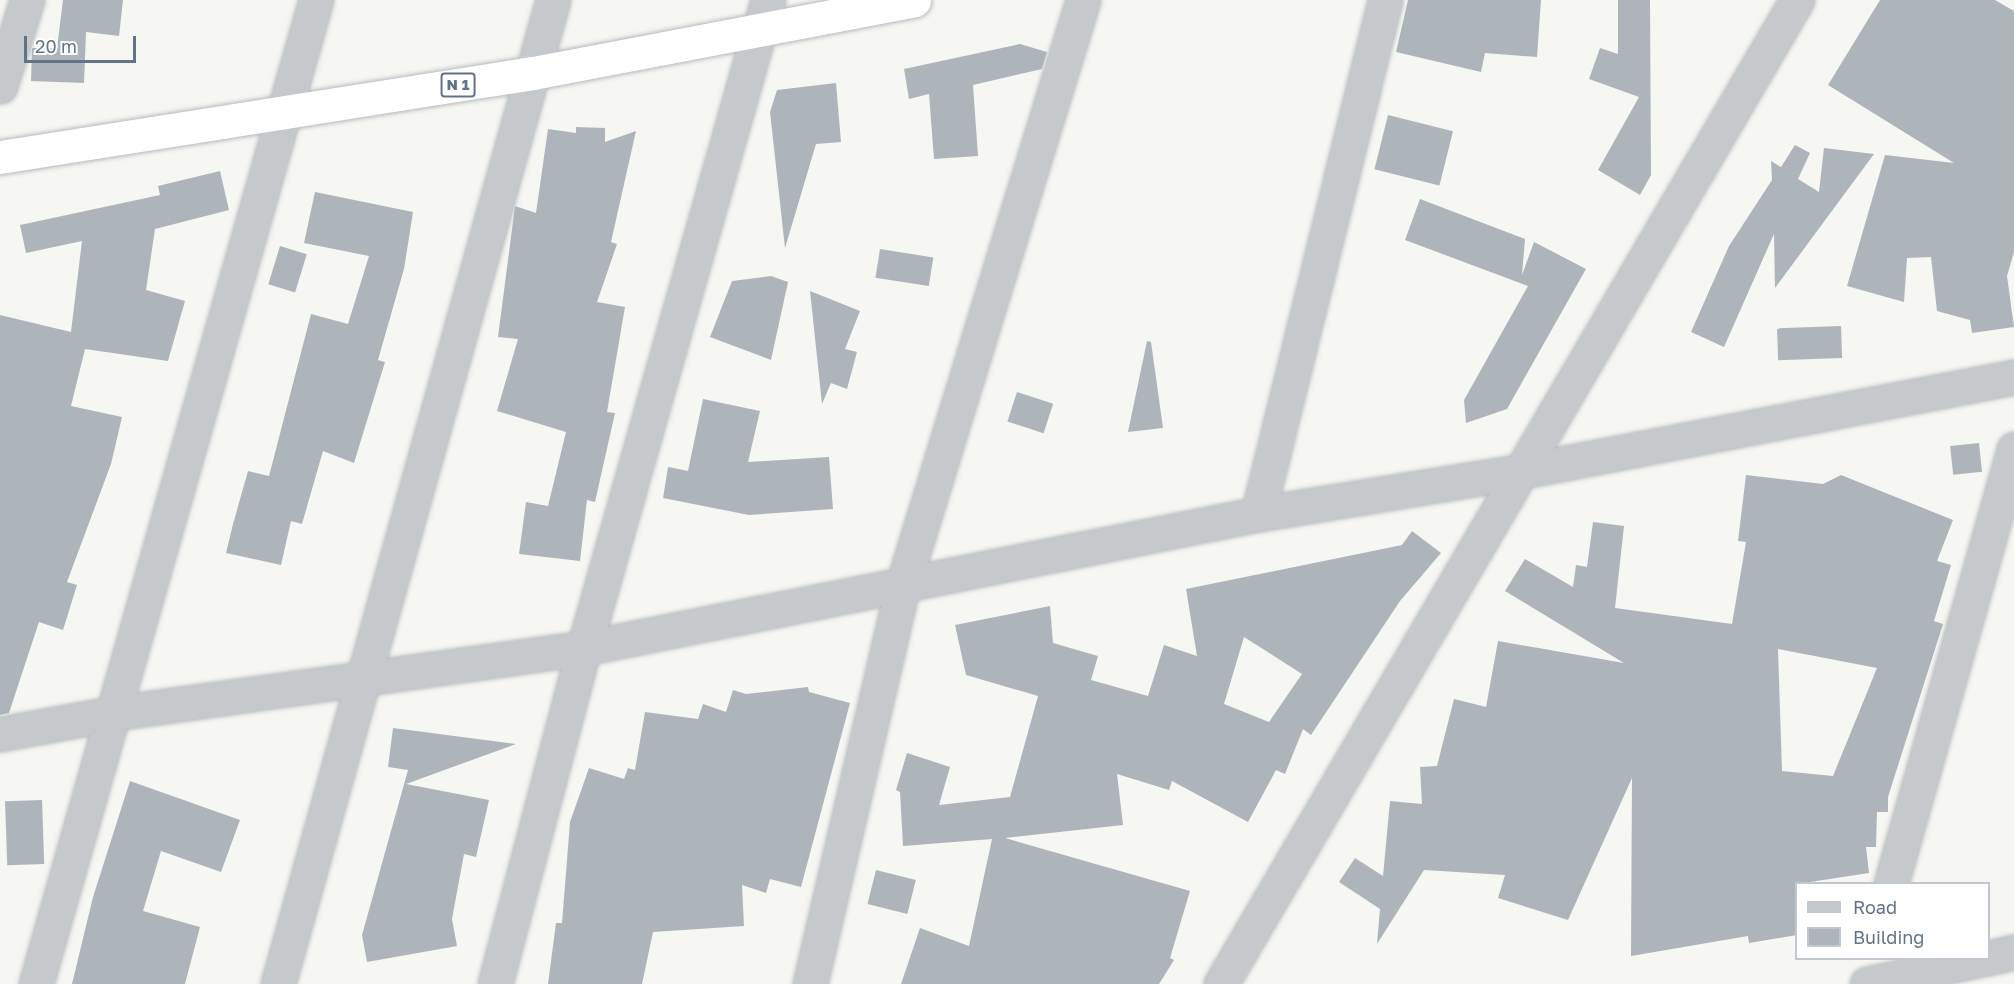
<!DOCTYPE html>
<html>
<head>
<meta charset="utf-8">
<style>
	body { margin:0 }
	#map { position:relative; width:2014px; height:984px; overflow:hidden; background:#f6f6f2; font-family:"Golos Text",sans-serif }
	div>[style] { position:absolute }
	.building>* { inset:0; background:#adb5bb; transform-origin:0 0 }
	.roads { filter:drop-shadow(0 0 2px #b7babe) drop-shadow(0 0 2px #b7babe) }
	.minor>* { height:33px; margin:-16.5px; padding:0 16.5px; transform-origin:16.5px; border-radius:16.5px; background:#c5c9cc }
	.highway>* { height:33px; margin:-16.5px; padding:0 16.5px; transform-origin:16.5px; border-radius:16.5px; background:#fff }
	span { translate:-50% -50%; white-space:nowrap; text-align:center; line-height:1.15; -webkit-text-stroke:6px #fff; paint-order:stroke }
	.shield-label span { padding:2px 4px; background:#fff; border:2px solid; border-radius:4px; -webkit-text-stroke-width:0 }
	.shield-label { font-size:15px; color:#637386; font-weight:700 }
	.legend { position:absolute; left:1795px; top:882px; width:195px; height:78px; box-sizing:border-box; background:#fff; border:2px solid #c1c7cf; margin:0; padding:8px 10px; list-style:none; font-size:18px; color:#637386 }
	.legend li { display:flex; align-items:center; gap:12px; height:30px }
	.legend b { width:30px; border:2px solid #c1c7cf }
	.scale { position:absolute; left:24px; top:36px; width:112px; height:27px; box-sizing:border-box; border:3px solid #637386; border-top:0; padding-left:8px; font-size:18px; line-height:21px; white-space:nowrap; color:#637386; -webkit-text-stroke:4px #fff; paint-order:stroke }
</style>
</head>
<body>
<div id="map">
	<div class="building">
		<div style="clip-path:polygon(63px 0,123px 0,119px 36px,86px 32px,84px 83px,31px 81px,32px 48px,57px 48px)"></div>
		<div style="clip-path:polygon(1408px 0,1541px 0,1537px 57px,1485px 53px,1481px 72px,1396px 52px)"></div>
		<div style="clip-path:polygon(1618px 0,1650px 0,1651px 175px,1640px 195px,1598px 170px,1639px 97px,1589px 79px,1600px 48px,1618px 54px)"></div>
		<div style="clip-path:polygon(1880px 0,1995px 0,2014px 11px,2014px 252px,2007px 276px,2014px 327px,1972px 333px,1970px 320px,1937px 311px,1931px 257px,1907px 258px,1904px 302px,1847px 286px,1885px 155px,1954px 163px,1828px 85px)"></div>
		<div style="clip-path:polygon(1020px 44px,1047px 52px,1042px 69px,973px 85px,978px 156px,934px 159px,929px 94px,909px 99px,904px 69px)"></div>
		<div style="clip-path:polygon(836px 83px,841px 142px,816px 144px,785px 248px,770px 112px,777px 90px)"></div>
		<div style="left:1388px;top:115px;width:67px;height:56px;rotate:14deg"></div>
		<div style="clip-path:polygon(576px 127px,605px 128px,605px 142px,636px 131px,611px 242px,617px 244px,597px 302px,625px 307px,607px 412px,615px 413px,595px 502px,587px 500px,580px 561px,519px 554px,526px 502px,548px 506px,566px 432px,497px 411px,518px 339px,498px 337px,515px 206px,536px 213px,548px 129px,576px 133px)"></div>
		<div style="clip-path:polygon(1795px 145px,1810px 153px,1798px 179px,1819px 192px,1824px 148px,1874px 154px,1775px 288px,1774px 234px,1724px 347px,1691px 332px,1729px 246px,1772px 180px,1771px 161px,1781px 167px)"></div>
		<div style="clip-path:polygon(220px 171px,229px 210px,155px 229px,146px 290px,185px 301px,168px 361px,85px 349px,71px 406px,122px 417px,111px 464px,67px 582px,77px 585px,63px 630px,39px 622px,9px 713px,0 715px,0 315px,71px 332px,82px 241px,26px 253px,20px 225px,160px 195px,158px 186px)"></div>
		<div style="clip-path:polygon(315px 192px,413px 212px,404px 269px,378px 360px,385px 362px,354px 463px,323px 451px,302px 524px,291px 521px,281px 565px,226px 553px,233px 524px,248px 471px,269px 476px,311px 314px,348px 324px,369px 256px,304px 243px)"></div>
		<div style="clip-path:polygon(1420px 199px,1525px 239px,1522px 275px,1534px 242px,1586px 269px,1507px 409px,1466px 423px,1464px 400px,1528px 286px,1405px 240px)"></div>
		<div style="left:280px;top:246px;width:28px;height:40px;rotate:17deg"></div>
		<div style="left:880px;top:249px;width:54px;height:29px;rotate:9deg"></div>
		<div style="clip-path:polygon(771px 276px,788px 282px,771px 360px,710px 337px,732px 281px)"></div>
		<div style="clip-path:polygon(810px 291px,860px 311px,845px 349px,857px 352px,847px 389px,831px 383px,822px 404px)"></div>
		<div style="left:1841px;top:326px;width:32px;height:64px;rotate:88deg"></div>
		<div style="clip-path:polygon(1147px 341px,1151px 342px,1163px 428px,1128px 432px)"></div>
		<div style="left:1017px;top:392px;width:38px;height:31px;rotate:18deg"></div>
		<div style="clip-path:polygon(703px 399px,760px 411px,748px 462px,829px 457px,833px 509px,749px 515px,663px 498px,668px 467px,688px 471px)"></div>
		<div style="left:1979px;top:443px;width:29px;height:29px;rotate:84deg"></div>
		<div style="clip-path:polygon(evenodd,1746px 475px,1823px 484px,1841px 475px,1953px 520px,1937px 561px,1951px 565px,1934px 621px,1943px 624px,1888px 797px,1888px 812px,1877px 812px,1876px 847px,1866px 847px,1869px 873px,1797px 884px,1797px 935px,1749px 943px,1748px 936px,1631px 956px,1632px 778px,1568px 920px,1498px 898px,1505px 875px,1424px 870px,1377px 944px,1380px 909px,1339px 882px,1355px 858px,1383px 876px,1390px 801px,1422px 804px,1420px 767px,1437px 766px,1454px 699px,1486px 707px,1498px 641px,1624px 663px,1505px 591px,1525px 559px,1573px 587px,1576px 565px,1587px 567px,1593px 522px,1624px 526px,1615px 608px,1732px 624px,1746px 542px,1738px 541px,1746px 475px,1778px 649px,1877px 668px,1833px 776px,1782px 771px,1778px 649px)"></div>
		<div style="clip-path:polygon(evenodd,1412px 531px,1441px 553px,1400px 601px,1311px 735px,1303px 729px,1285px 774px,1276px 770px,1248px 822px,1172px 781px,1169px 790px,1117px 774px,1123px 825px,1005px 838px,1190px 891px,1170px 958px,1174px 960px,1159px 984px,901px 984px,920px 928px,969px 946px,992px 839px,903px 846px,900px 792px,896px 790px,907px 753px,950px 767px,939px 805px,1010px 797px,1038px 696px,966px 675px,955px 625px,1050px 606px,1053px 643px,1098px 656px,1091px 680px,1148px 696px,1164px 645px,1197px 656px,1186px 589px,1402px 545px,1412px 531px,1244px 637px,1302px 674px,1269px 722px,1224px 704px,1244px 637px)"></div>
		<div style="clip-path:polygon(808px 687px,809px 692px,850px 703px,801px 887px,770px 879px,766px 893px,742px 885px,744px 926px,653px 932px,642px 984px,548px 984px,556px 923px,562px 923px,570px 822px,589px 768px,624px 779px,628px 768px,635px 770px,645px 712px,698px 719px,703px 704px,726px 712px,733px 690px,746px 694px)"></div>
		<div style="clip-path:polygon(393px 728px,516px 744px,406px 784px,489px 800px,476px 857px,464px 854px,452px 919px,457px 946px,367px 962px,362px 935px,408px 770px,388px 767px)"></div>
		<div style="clip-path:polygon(130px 781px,240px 820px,221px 872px,161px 851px,143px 911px,200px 927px,185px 984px,72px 984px,93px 897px)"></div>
		<div style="left:42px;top:800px;width:64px;height:37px;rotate:88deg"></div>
		<div style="left:876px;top:870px;width:41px;height:35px;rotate:14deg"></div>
	</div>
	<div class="roads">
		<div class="minor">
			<div style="left:0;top:86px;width:90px;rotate:-72.6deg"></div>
			<div style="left:1258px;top:514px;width:529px;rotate:-76.12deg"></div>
			<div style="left:0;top:734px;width:117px;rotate:-10.3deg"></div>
			<div style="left:115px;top:713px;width:473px;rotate:-7.9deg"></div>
			<div style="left:584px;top:648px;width:687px;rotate:-11.24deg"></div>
			<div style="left:1258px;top:514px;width:263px;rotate:-9.2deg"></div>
			<div style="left:1518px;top:472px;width:505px;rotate:-10.84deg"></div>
			<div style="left:1891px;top:884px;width:452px;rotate:-74.2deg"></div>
			<div style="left:1988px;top:958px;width:27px;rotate:-13deg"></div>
			<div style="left:36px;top:984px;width:1023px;rotate:-74.12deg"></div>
			<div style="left:278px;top:984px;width:1022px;rotate:-74.39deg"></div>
			<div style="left:495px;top:984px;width:348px;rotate:-75.2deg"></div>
			<div style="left:584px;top:648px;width:674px;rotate:-74.15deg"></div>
			<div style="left:810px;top:984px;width:407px;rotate:-76.9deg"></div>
			<div style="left:902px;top:588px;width:615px;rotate:-72.89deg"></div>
			<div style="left:1221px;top:984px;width:1140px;rotate:-59.66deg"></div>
			<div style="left:1867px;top:984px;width:121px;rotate:-12.4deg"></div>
		</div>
		<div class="highway">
			<div style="left:0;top:157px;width:540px;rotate:-8.96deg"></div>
			<div style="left:533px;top:73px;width:388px;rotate:-10.8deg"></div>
		</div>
	</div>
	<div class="shield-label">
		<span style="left:458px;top:85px">N 1</span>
	</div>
	<ul class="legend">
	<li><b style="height:8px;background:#c5c9cc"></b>Road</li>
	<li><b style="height:16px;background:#adb5bb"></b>Building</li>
	</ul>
	<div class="scale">20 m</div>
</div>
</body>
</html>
